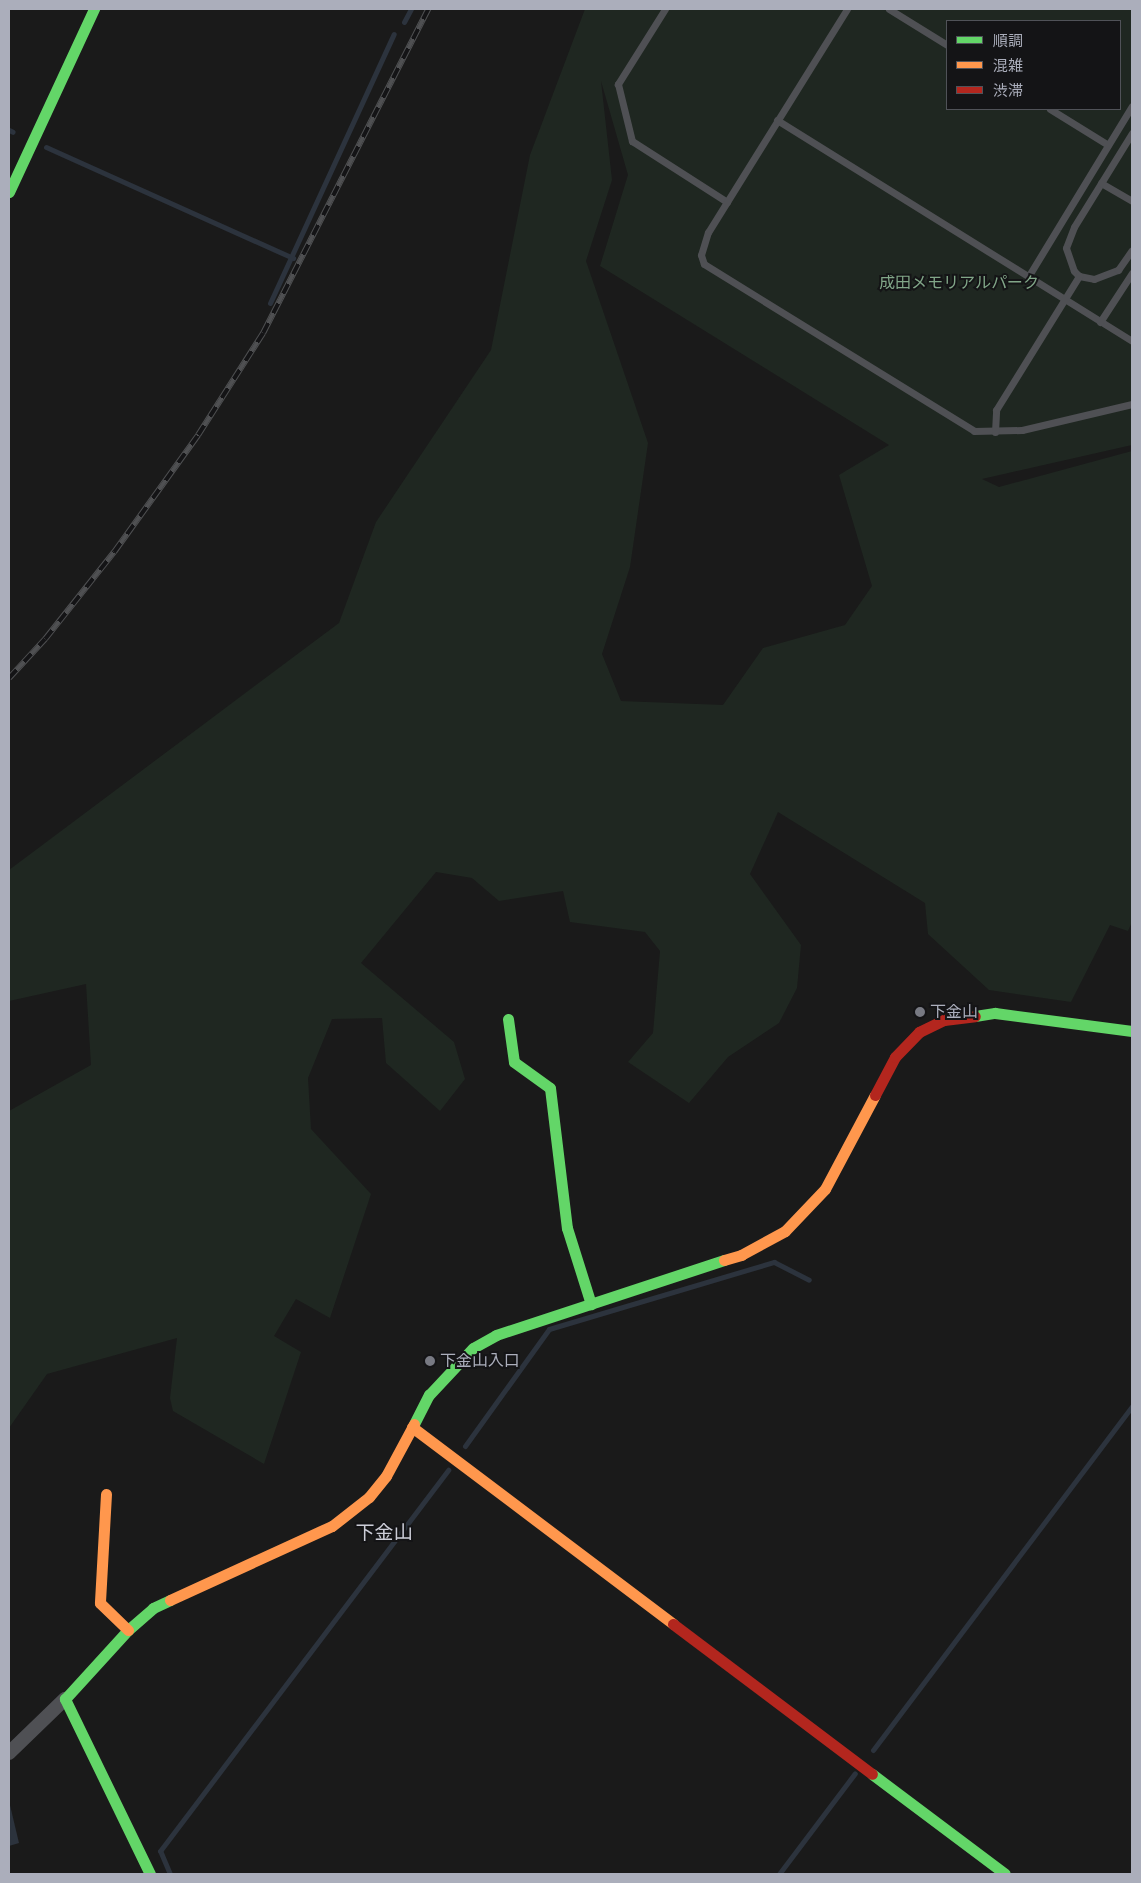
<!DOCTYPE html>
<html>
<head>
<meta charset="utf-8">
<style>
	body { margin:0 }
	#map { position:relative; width:1141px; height:1883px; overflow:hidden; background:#1a1a1a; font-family:Raleway,"Noto Sans JP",sans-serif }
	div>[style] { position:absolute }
	.green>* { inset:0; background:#1f2721 }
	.water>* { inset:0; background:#2c333d }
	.stream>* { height:5px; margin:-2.5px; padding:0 2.5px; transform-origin:2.5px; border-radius:2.5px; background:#2c333d }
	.lane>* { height:7px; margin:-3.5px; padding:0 3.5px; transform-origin:3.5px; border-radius:3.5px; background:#4f5054 }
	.street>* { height:14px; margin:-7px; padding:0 7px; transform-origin:7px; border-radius:7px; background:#4f5054 }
	.fast>* { height:11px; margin:-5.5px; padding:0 5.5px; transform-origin:5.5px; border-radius:5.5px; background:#63d668 }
	.slow>* { height:11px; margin:-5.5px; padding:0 5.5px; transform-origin:5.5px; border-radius:5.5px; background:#ff974d }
	.jam>* { height:11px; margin:-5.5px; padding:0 5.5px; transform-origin:5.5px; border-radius:5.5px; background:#b3261e }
	.rail>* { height:5.5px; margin-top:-2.75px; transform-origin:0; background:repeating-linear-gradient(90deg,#141416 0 11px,#4f5052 0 22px); box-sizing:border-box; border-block:1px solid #4f5052 }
	.dots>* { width:14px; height:14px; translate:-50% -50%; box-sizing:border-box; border:2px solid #141416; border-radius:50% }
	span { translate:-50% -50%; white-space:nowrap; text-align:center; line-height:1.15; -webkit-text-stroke:4px #141416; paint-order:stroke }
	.park-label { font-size:16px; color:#81a688 }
	.poi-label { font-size:16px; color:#abaebb }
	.left { translate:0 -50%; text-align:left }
	.quarter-label { font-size:19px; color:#cccdd7 }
	.frame { position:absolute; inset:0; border:10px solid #abaebb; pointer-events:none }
	.legend { position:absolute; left:946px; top:20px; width:175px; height:90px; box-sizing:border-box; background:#141416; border:1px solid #505258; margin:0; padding:6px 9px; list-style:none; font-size:15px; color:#abaebb }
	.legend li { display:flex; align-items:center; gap:10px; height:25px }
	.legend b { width:25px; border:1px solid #505258 }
</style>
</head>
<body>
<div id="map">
	<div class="green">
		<div style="clip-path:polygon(evenodd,585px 9px,1132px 9px,1132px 445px,982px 479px,999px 487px,1132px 451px,1132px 922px,1128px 931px,1110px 925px,1071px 1002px,989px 990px,928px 934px,925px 903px,778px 812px,750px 874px,801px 945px,797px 988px,779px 1023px,728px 1057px,689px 1103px,628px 1062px,653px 1033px,660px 951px,645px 932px,570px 922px,563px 891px,499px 901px,472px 878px,436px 872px,361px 963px,454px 1042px,465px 1079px,440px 1111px,386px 1063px,382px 1018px,332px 1019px,308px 1078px,311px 1129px,371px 1194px,330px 1318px,296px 1299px,274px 1336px,301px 1352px,264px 1464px,173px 1411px,170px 1398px,177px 1338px,47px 1374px,9px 1428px,9px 1111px,91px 1065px,86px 984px,9px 1001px,9px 870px,339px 623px,376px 522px,491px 350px,530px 155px,585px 9px,947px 21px,1120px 21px,1120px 109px,947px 109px,947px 21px,585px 9px,601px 81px,628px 175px,600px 266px,889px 445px,839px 475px,872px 586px,845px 625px,763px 648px,723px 705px,621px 701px,602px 654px,630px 567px,648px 443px,586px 261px,612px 180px,601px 81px)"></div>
	</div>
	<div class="water">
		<div style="clip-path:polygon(9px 1801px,19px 1843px,9px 1846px)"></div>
	</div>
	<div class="stream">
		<div style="left:404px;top:22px;width:15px;rotate:-62deg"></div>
		<div style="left:9px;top:130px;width:4px;rotate:27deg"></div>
		<div style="left:46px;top:147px;width:271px;rotate:24.2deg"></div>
		<div style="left:270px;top:303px;width:296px;rotate:-65.3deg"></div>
		<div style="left:465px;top:1446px;width:144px;rotate:-54.3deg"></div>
		<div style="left:549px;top:1329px;width:235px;rotate:-16.6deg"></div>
		<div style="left:774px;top:1262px;width:39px;rotate:27deg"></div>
		<div style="left:873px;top:1750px;width:431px;rotate:-53deg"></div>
		<div style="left:170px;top:1874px;width:25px;rotate:-113deg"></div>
		<div style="left:160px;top:1851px;width:478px;rotate:-52.9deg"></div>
		<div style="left:779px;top:1874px;width:126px;rotate:-53deg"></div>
	</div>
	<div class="lane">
		<div style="left:665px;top:9px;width:89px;rotate:122.1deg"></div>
		<div style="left:618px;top:84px;width:59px;rotate:76.2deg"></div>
		<div style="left:632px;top:141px;width:113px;rotate:32.7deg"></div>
		<div style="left:847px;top:9px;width:263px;rotate:121.9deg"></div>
		<div style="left:708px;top:232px;width:24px;rotate:107deg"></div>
		<div style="left:701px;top:255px;width:9px;rotate:72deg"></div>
		<div style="left:704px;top:264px;width:317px;rotate:31.7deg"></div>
		<div style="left:974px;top:431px;width:48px;rotate:-1.2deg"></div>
		<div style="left:1022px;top:430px;width:113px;rotate:-13.3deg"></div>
		<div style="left:889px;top:9px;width:68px;rotate:31.8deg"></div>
		<div style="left:1050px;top:109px;width:68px;rotate:31.8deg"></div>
		<div style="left:777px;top:120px;width:418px;rotate:31.9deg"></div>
		<div style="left:1132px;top:133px;width:110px;rotate:121.7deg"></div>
		<div style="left:1074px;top:227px;width:22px;rotate:111deg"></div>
		<div style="left:1066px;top:248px;width:24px;rotate:71deg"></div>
		<div style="left:1074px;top:271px;width:7px;rotate:45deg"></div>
		<div style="left:1079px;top:276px;width:15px;rotate:11deg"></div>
		<div style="left:1094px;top:279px;width:26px;rotate:-21deg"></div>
		<div style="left:1118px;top:270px;width:24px;rotate:-55deg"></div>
		<div style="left:1101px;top:183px;width:36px;rotate:30deg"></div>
		<div style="left:1028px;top:277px;width:200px;rotate:-58.7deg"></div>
		<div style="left:1100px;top:322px;width:59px;rotate:-56.9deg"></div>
		<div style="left:995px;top:432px;width:22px;rotate:-87deg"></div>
		<div style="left:996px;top:410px;width:158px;rotate:-58.2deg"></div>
	</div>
	<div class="street">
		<div style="left:9px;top:1753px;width:78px;rotate:-44deg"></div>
	</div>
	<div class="fast">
		<div style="left:9px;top:192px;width:202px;rotate:-65.1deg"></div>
		<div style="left:975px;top:1016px;width:20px;rotate:-9deg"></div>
		<div style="left:995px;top:1013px;width:138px;rotate:7.5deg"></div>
		<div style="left:508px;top:1019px;width:43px;rotate:82.1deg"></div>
		<div style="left:514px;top:1062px;width:44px;rotate:35.8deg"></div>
		<div style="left:550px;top:1088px;width:141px;rotate:83.1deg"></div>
		<div style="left:567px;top:1228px;width:80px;rotate:72.5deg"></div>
		<div style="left:414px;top:1424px;width:33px;rotate:-63deg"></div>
		<div style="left:429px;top:1395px;width:64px;rotate:-46.9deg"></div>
		<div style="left:473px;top:1348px;width:26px;rotate:-29deg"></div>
		<div style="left:496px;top:1335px;width:240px;rotate:-18.2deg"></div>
		<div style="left:872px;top:1774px;width:166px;rotate:36.9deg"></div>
		<div style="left:150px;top:1874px;width:195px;rotate:-115.9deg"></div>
		<div style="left:65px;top:1699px;width:93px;rotate:-47.6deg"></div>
		<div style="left:128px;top:1630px;width:33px;rotate:-41deg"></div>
		<div style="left:153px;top:1608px;width:19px;rotate:-25deg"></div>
	</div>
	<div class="slow">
		<div style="left:724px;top:1260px;width:18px;rotate:-16deg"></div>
		<div style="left:741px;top:1255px;width:50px;rotate:-28.6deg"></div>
		<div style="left:785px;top:1231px;width:58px;rotate:-46.4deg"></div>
		<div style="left:825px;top:1189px;width:106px;rotate:-62deg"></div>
		<div style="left:412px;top:1427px;width:327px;rotate:37deg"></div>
		<div style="left:106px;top:1494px;width:109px;rotate:93.2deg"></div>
		<div style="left:100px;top:1603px;width:39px;rotate:44deg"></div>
		<div style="left:170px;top:1600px;width:178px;rotate:-24.6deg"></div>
		<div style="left:332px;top:1526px;width:47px;rotate:-38.1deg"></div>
		<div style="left:369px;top:1497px;width:27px;rotate:-51deg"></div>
		<div style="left:386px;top:1476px;width:59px;rotate:-61.7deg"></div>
	</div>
	<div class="jam">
		<div style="left:875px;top:1095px;width:43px;rotate:-62.2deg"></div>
		<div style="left:895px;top:1057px;width:35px;rotate:-46deg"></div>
		<div style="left:919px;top:1032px;width:28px;rotate:-26deg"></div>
		<div style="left:944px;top:1020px;width:31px;rotate:-7deg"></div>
		<div style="left:673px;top:1624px;width:249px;rotate:37deg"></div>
	</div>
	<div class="rail">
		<div style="left:9px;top:678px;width:53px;rotate:-47.3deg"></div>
		<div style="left:45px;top:639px;width:111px;rotate:-51.6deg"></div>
		<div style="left:114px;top:552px;width:144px;rotate:-54.3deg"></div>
		<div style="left:198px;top:435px;width:121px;rotate:-57.5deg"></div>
		<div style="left:263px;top:333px;width:364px;rotate:-63deg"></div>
	</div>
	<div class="dots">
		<div style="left:920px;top:1012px;background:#787a83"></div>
		<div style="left:430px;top:1361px;background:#787a83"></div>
	</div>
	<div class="park-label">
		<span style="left:959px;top:283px">成田メモリアルパーク</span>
	</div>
	<div class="poi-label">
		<span class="left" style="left:930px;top:1012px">下金山</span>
		<span class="left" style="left:440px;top:1361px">下金山入口</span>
	</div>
	<div class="quarter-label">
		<span style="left:384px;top:1533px">下金山</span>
	</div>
	<div class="frame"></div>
	<ul class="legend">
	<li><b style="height:6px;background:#63d668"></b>順調</li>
	<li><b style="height:6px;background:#ff974d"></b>混雑</li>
	<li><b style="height:6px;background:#b3261e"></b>渋滞</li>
	</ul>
</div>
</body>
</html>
